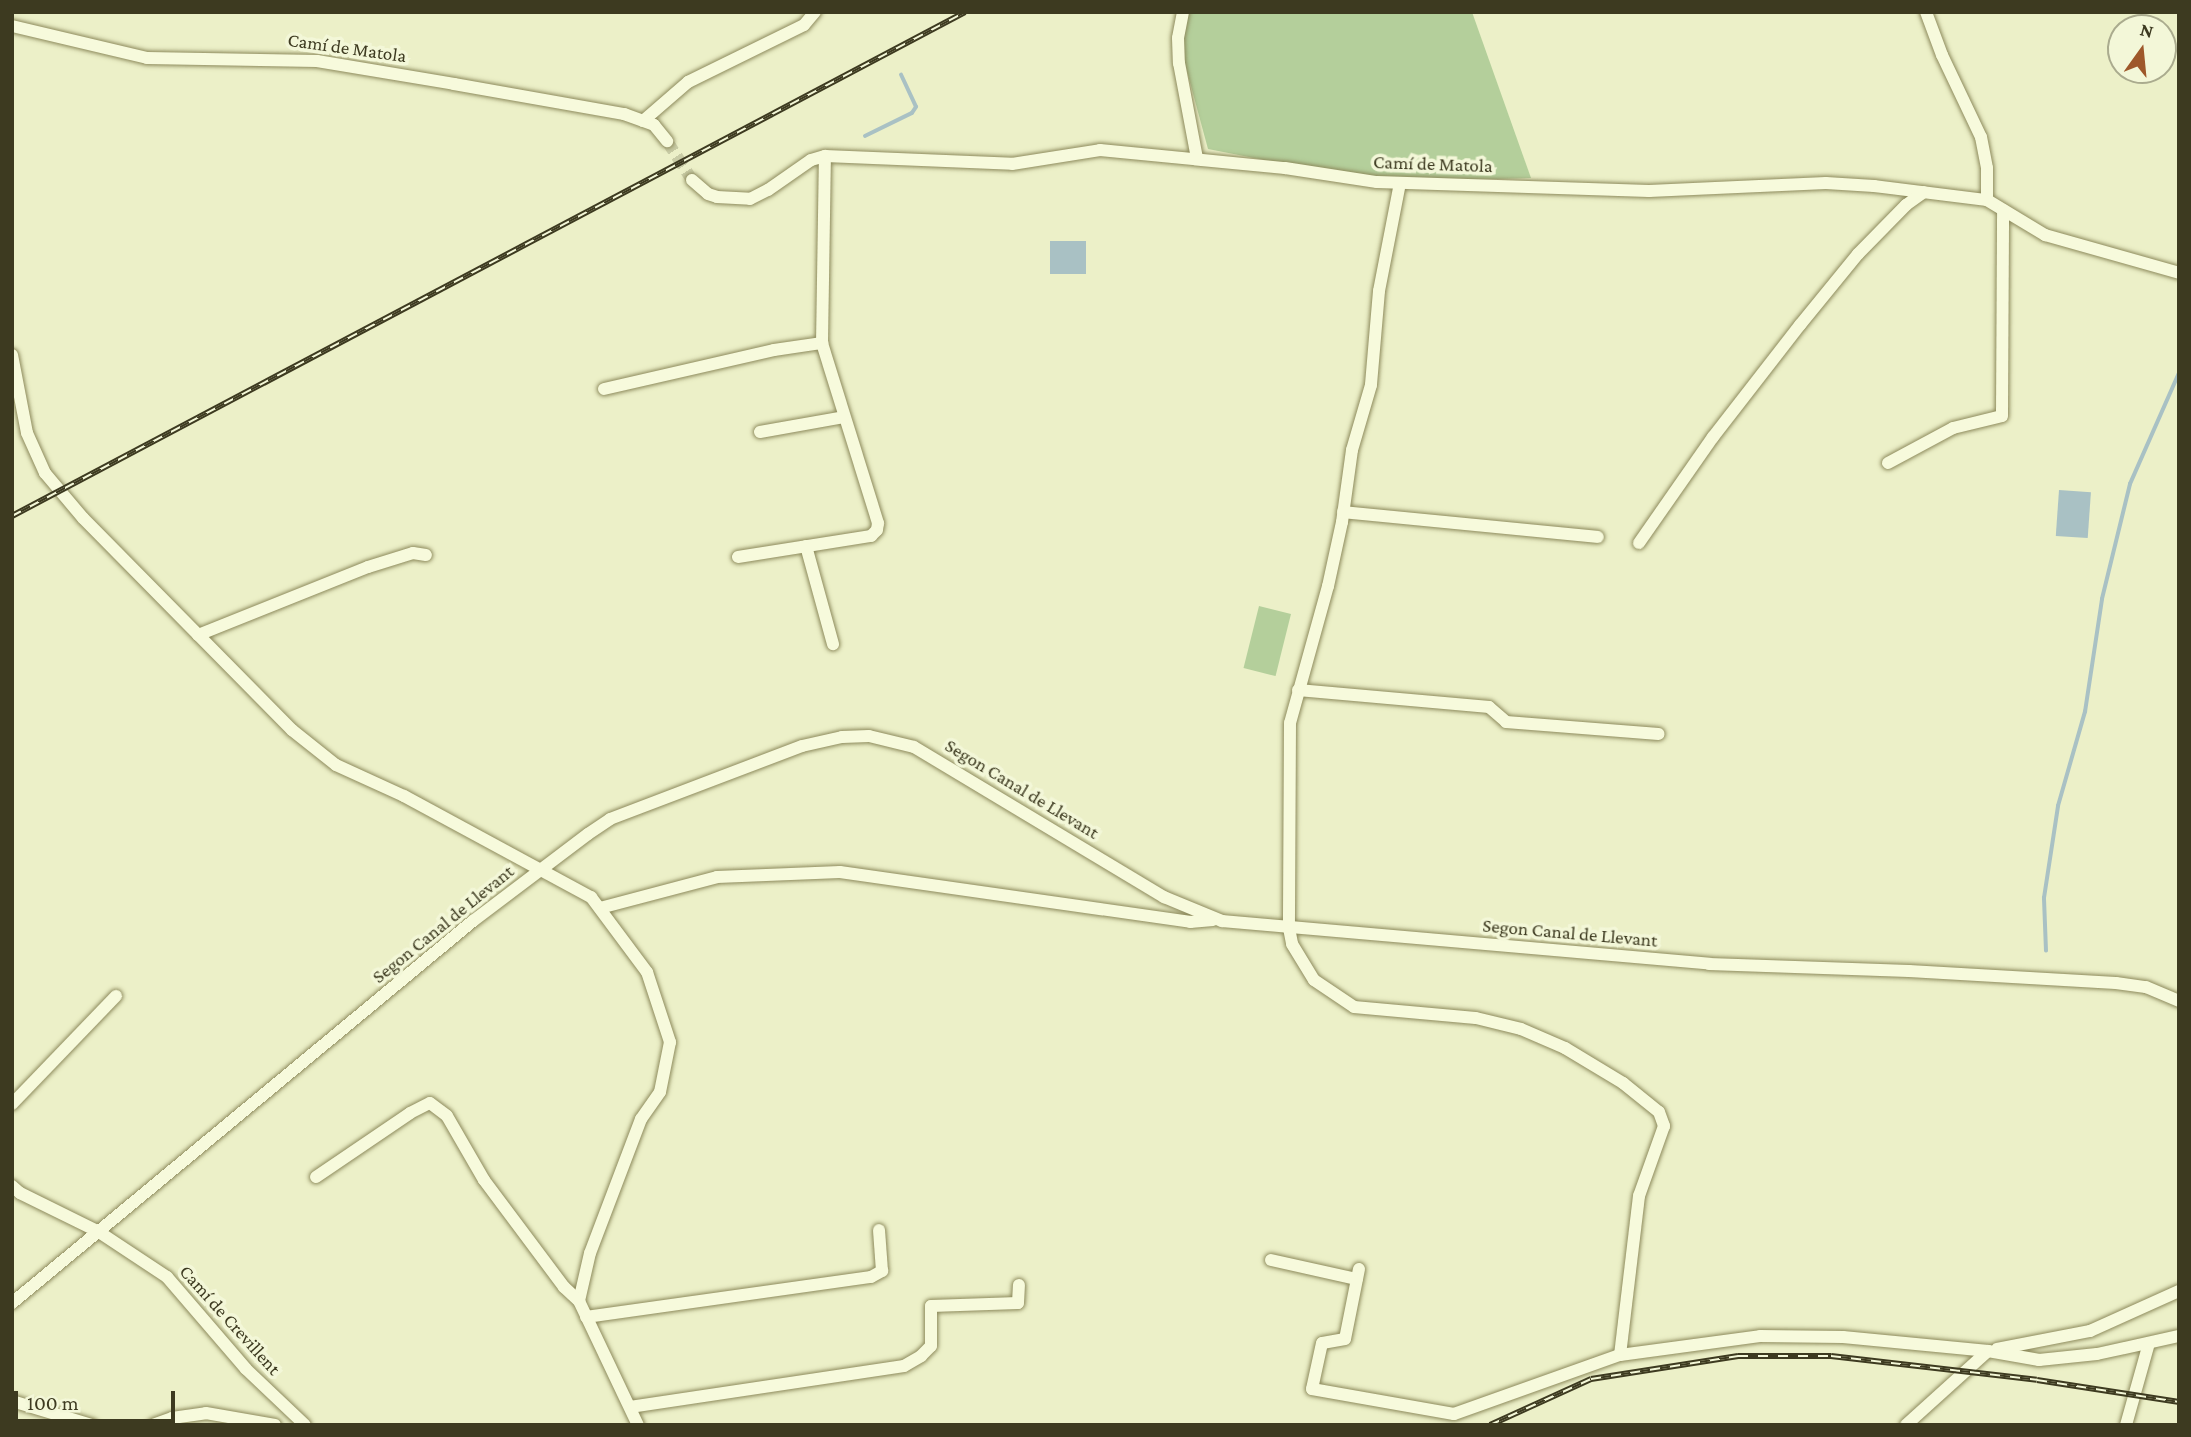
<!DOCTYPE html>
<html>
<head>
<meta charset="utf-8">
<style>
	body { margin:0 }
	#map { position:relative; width:2191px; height:1437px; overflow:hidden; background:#ecf0c8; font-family:"Crimson Pro",serif }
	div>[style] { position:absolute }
	.green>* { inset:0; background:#b4cf9b; transform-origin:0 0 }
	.water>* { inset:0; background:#a9c1c4; transform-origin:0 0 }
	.stream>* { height:3.5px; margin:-1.75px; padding:0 1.75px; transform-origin:1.75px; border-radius:1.75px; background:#a9c1c4 }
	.minor-tunnel>* { height:12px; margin-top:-6px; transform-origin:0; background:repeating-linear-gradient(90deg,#c9cca6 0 12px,transparent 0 18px) }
	.roads { filter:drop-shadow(0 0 2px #8d8a5c) drop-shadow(0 0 2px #8d8a5c) }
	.minor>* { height:12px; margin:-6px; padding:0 6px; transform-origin:6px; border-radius:6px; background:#f7fadc }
	.rail>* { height:6px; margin-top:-3px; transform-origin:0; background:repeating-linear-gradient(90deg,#f3f7d8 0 10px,#3d3a20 0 20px); box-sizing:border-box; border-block:2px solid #3d3a20 }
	span { translate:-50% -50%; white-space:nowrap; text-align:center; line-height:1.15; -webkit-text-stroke:7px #f3f7d8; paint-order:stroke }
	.street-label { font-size:19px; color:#3d3a20 }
	.frame { position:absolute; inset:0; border:14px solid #3d3a20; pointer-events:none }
	.north { position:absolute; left:2107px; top:14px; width:70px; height:70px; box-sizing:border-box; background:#f3f7d8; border:2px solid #aaab8e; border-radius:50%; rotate:15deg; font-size:19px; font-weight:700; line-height:28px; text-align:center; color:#3d3a20 }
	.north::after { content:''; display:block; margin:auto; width:24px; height:32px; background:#9e582a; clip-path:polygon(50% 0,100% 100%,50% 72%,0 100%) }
	.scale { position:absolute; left:14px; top:1391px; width:161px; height:32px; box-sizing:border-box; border:4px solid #3d3a20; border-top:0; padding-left:9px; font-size:21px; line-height:24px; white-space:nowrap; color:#3d3a20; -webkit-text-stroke:5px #f3f7d8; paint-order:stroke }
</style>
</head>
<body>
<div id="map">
	<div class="green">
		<div style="clip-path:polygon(1188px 12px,1472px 12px,1531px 178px,1377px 182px,1208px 149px,1178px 38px)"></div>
		<div style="left:1259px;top:606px;width:33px;height:64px;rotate:14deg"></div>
	</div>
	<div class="water">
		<div style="left:1050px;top:241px;width:36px;height:33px"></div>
		<div style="left:2059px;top:490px;width:32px;height:46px;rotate:4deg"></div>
	</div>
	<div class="stream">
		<div style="left:865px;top:136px;width:52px;rotate:-26.1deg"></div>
		<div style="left:912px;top:113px;width:7px;rotate:-56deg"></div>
		<div style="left:916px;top:107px;width:35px;rotate:-115deg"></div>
		<div style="left:2046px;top:951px;width:53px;rotate:-92.2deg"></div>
		<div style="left:2044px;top:898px;width:93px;rotate:-81.3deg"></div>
		<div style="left:2058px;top:806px;width:98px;rotate:-74deg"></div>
		<div style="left:2085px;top:712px;width:114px;rotate:-81.4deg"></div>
		<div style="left:2102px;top:599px;width:118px;rotate:-76.3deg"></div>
		<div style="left:2130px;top:484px;width:121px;rotate:-66.2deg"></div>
	</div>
	<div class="minor-tunnel">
		<div style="left:667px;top:141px;width:46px;rotate:57.3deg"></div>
	</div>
	<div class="roads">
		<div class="minor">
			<div style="left:1183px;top:12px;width:26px;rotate:101deg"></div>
			<div style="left:1178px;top:38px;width:25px;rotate:88deg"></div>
			<div style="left:1179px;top:63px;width:97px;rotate:79.3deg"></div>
			<div style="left:1926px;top:12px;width:46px;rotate:69.6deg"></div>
			<div style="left:1942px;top:55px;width:91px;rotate:64.6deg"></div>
			<div style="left:1981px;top:137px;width:32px;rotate:79deg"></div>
			<div style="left:1987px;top:168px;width:32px;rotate:90deg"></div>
			<div style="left:12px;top:26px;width:139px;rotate:13.3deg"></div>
			<div style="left:147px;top:58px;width:170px;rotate:1deg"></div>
			<div style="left:317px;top:61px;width:139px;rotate:9.5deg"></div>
			<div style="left:454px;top:84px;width:173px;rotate:10deg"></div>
			<div style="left:624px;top:114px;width:32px;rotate:20deg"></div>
			<div style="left:654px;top:125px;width:21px;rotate:51deg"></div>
			<div style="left:643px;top:121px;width:60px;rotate:-40.9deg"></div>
			<div style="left:688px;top:82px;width:129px;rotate:-26.2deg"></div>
			<div style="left:804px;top:25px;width:17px;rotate:-50deg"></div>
			<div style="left:692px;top:180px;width:21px;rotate:41deg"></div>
			<div style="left:708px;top:194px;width:9px;rotate:18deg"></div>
			<div style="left:717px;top:197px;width:33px;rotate:3deg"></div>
			<div style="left:750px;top:199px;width:20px;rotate:-27deg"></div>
			<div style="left:768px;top:190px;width:52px;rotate:-34.9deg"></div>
			<div style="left:811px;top:160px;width:15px;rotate:-16deg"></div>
			<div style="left:825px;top:156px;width:187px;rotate:2.4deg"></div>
			<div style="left:1012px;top:164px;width:89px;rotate:-9deg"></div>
			<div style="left:1100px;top:150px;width:186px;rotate:5.6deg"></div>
			<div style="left:1285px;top:168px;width:93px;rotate:8.7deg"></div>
			<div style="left:1377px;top:182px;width:272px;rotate:1.9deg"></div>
			<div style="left:1649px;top:191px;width:177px;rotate:-2.6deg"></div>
			<div style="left:1826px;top:183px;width:48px;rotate:3.6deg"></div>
			<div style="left:1874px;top:186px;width:114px;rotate:7.1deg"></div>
			<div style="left:1987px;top:200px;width:68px;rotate:31.1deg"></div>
			<div style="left:2045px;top:235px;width:139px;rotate:15.8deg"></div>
			<div style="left:1400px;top:183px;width:110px;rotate:101deg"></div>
			<div style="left:1379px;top:291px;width:94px;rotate:94.9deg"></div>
			<div style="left:1371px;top:385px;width:68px;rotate:106.3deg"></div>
			<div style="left:1352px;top:450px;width:73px;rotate:97.9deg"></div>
			<div style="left:1342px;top:522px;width:66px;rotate:102.3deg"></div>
			<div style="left:1328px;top:586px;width:142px;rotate:105.5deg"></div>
			<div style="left:1290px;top:723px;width:205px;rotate:90.3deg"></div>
			<div style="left:1289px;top:928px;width:16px;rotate:79deg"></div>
			<div style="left:1292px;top:944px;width:42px;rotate:58.6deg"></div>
			<div style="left:1314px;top:980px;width:48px;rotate:34deg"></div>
			<div style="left:1354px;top:1007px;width:122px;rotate:5.2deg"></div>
			<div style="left:1476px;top:1018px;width:46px;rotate:13.7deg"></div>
			<div style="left:1521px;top:1029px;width:48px;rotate:23.4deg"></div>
			<div style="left:1565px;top:1048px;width:68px;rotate:31.1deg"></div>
			<div style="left:1623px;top:1083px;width:46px;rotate:38.9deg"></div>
			<div style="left:1659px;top:1112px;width:15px;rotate:70deg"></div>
			<div style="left:1664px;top:1126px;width:74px;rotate:109.7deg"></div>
			<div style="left:1639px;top:1196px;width:160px;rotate:96.8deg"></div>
			<div style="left:12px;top:355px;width:79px;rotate:79.1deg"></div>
			<div style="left:27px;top:433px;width:44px;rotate:65.8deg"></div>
			<div style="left:45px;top:473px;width:59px;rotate:49.8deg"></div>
			<div style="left:83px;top:518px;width:298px;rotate:45.4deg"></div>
			<div style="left:292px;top:730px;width:56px;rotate:38.5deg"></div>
			<div style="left:336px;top:765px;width:75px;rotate:24.5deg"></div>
			<div style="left:404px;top:796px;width:213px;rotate:28.4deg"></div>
			<div style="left:591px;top:897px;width:94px;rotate:53.3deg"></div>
			<div style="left:647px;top:972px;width:74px;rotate:71.8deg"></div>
			<div style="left:670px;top:1042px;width:51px;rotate:101.3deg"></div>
			<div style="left:660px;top:1092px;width:33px;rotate:125deg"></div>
			<div style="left:641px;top:1119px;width:143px;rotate:110.8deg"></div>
			<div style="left:590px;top:1253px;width:49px;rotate:102.9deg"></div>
			<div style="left:579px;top:1301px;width:137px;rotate:64.6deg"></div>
			<div style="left:604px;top:389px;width:174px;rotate:-12.9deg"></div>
			<div style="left:774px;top:350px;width:49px;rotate:-8.3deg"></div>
			<div style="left:760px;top:432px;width:85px;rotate:-10.1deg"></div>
			<div style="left:1888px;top:463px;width:74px;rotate:-28.3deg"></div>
			<div style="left:1953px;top:428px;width:50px;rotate:-13.8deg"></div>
			<div style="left:2002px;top:416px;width:206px;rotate:-89.7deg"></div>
			<div style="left:1343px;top:512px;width:256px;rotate:5.6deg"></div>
			<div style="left:1639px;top:543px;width:129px;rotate:-55.1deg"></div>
			<div style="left:1713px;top:437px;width:142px;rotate:-52.2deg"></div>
			<div style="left:1800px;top:325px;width:92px;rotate:-50.8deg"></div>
			<div style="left:1858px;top:254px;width:69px;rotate:-45.6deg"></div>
			<div style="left:1906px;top:205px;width:22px;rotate:-36deg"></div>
			<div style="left:806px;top:546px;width:102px;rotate:74.6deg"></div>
			<div style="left:738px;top:557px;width:135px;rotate:-9deg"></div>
			<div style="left:871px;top:536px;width:8px;rotate:-45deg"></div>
			<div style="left:877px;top:530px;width:7px;rotate:-82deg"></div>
			<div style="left:878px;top:523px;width:189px;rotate:-107.3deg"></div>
			<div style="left:822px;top:343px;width:187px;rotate:-89.1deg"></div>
			<div style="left:198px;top:635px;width:183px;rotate:-21.8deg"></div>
			<div style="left:368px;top:567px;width:47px;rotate:-17.3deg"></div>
			<div style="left:413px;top:553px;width:13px;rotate:9deg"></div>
			<div style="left:1298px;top:690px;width:192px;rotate:5.1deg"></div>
			<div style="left:1489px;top:707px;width:23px;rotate:41deg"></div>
			<div style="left:1506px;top:722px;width:153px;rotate:4.5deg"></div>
			<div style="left:600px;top:908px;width:121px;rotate:-14.8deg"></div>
			<div style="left:717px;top:877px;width:123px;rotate:-2.3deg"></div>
			<div style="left:840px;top:872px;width:354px;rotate:8.1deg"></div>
			<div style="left:1190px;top:922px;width:23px;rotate:-5deg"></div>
			<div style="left:12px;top:1104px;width:150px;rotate:-46.1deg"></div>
			<div style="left:316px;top:1177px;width:114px;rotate:-34.2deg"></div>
			<div style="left:410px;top:1113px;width:22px;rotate:-27deg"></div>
			<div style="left:430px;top:1103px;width:21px;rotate:37deg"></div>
			<div style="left:447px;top:1116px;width:74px;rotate:60deg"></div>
			<div style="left:484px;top:1180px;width:134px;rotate:53.2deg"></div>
			<div style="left:564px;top:1287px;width:21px;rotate:43deg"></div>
			<div style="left:12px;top:1186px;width:11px;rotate:41deg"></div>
			<div style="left:20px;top:1193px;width:88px;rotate:26.3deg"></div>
			<div style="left:99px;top:1232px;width:82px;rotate:33.5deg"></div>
			<div style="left:167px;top:1277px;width:121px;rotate:49.3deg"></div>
			<div style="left:246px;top:1369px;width:81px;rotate:43.5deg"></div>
			<div style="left:1271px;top:1260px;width:88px;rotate:12.5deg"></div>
			<div style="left:1359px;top:1269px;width:71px;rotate:101.3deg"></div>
			<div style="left:1345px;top:1339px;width:23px;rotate:170deg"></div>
			<div style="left:1322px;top:1343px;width:47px;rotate:102.3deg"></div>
			<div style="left:1312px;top:1389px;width:144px;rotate:10deg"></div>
			<div style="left:1454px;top:1414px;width:176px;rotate:-19.6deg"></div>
			<div style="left:1620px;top:1355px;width:141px;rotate:-7.7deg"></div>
			<div style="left:1760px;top:1336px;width:83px;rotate:0.7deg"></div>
			<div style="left:1843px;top:1337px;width:146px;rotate:5.5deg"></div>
			<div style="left:1988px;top:1351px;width:52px;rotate:10deg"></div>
			<div style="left:2039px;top:1360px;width:58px;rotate:-5.9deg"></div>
			<div style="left:2097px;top:1354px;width:84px;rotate:-12.4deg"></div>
			<div style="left:12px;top:1303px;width:599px;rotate:-39.65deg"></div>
			<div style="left:473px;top:921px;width:144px;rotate:-37.1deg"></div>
			<div style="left:588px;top:834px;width:27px;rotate:-34deg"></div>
			<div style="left:610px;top:819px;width:205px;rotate:-20.8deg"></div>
			<div style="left:802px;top:746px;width:41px;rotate:-12.7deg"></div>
			<div style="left:842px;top:737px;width:27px;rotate:-2deg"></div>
			<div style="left:869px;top:736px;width:46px;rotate:13.7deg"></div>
			<div style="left:914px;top:747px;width:292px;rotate:31deg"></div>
			<div style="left:1164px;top:897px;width:63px;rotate:22.5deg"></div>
			<div style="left:1222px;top:921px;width:489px;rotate:5deg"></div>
			<div style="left:1709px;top:964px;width:200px;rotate:2deg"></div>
			<div style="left:1909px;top:971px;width:207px;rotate:3.3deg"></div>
			<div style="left:2116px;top:983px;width:30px;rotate:8deg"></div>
			<div style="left:2146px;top:987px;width:36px;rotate:23deg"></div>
			<div style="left:586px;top:1317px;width:288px;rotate:-8deg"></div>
			<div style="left:871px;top:1277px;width:13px;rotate:-29deg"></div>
			<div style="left:882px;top:1271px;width:41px;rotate:-94.2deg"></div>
			<div style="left:1997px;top:1349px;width:95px;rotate:-11deg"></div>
			<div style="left:2090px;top:1331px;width:98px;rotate:-24.2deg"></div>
			<div style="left:12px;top:1401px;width:84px;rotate:16.7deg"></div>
			<div style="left:630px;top:1407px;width:277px;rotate:-8.5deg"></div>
			<div style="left:904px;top:1366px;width:20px;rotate:-30deg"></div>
			<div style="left:921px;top:1356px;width:14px;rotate:-45deg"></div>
			<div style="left:931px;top:1346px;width:40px;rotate:-90deg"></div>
			<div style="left:931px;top:1306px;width:87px;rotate:-2deg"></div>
			<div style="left:1018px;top:1303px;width:18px;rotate:-87deg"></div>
			<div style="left:153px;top:1425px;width:20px;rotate:-20deg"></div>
			<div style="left:172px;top:1418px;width:34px;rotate:-8deg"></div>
			<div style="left:206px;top:1413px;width:70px;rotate:9.9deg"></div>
			<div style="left:1906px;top:1425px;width:110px;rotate:-42.1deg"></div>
			<div style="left:2126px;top:1425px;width:85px;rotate:-74.3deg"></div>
		</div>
	</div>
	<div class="rail">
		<div style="left:12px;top:516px;width:1078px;rotate:-27.87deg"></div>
		<div style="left:1490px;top:1425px;width:111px;rotate:-24.5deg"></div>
		<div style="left:1591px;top:1379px;width:149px;rotate:-8.9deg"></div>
		<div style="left:1738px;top:1356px;width:93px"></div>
		<div style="left:1831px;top:1356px;width:207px;rotate:6.6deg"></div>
		<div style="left:2037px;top:1380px;width:144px;rotate:8.8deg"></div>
	</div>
	<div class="street-label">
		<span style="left:347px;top:48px;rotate:8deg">Camí de Matola</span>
		<span style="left:1433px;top:164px;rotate:2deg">Camí de Matola</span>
		<span style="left:1022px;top:789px;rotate:31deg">Segon Canal de Llevant</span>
		<span style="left:443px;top:924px;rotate:-39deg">Segon Canal de Llevant</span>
		<span style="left:1570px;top:933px;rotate:5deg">Segon Canal de Llevant</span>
		<span style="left:230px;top:1320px;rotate:48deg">Camí de Crevillent</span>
	</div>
	<div class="frame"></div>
	<div class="north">N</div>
	<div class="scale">100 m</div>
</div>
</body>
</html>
